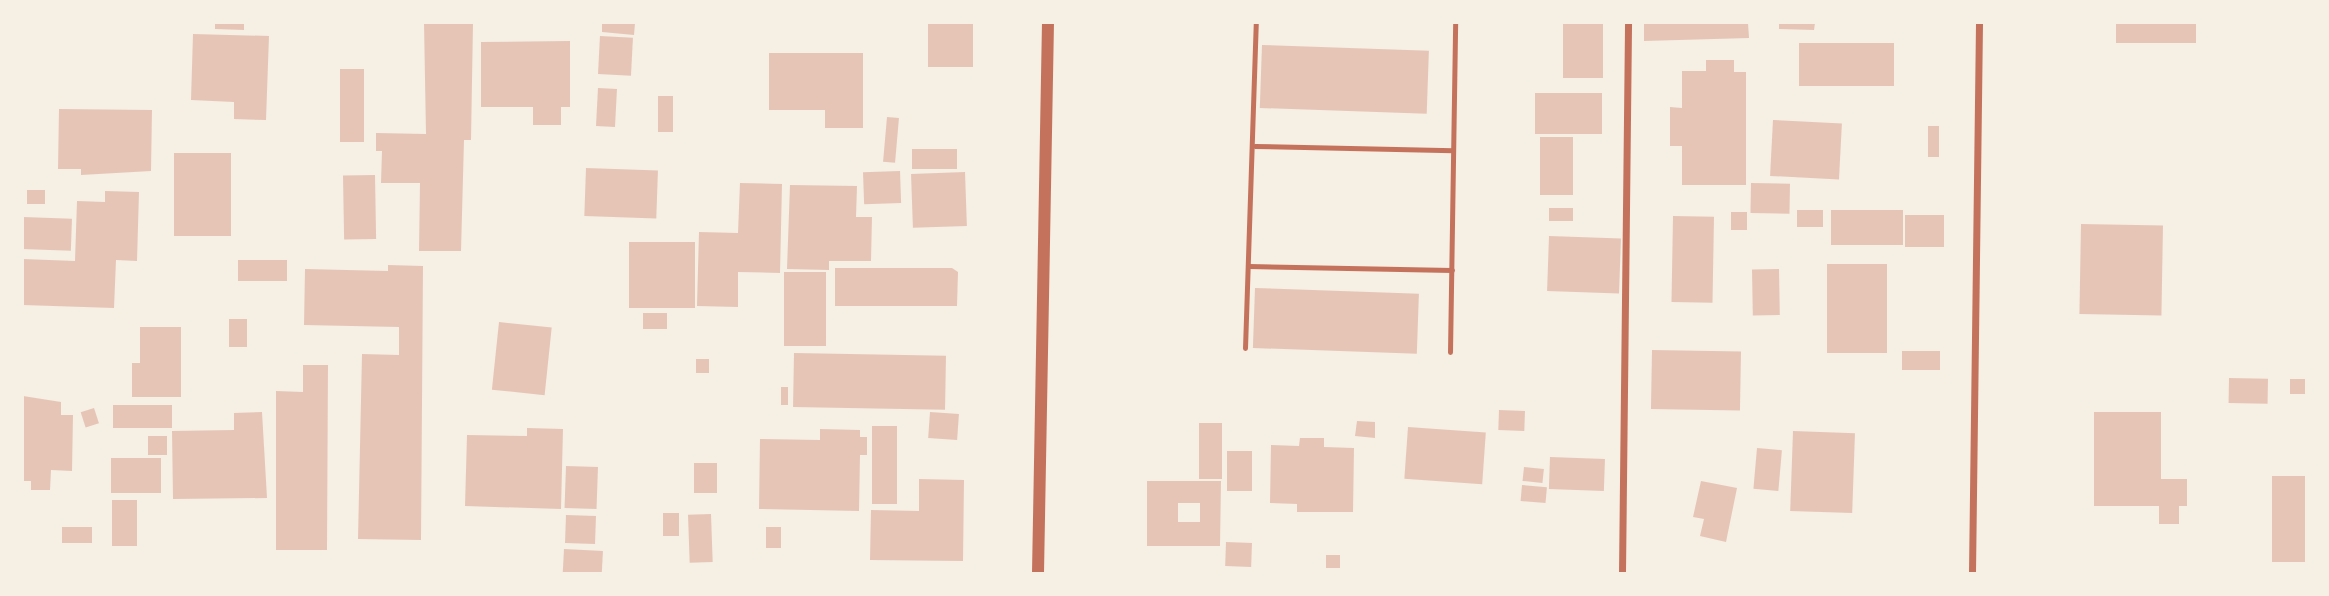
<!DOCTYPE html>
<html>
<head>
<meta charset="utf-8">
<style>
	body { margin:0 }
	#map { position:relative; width:2329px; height:596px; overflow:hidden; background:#f6efe4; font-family:"Roboto Condensed",sans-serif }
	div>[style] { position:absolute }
	.building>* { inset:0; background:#e6c5b7; transform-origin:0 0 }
	.service>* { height:5px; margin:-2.5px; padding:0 2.5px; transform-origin:2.5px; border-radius:2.5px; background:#c5725c }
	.minor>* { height:7px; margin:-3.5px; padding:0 3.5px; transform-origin:3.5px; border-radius:3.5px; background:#c5725c }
	.tertiary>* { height:12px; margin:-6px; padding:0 6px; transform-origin:6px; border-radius:6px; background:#c5725c }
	span { translate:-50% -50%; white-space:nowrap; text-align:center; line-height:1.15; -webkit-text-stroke:7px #f6efe4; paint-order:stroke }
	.frame { position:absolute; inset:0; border:24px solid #f6efe4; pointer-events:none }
</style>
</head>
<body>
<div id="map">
	<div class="building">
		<div style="clip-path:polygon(215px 23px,244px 23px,244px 30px,215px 29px)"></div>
		<div style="clip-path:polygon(424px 23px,473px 23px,471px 140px,464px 140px,461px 251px,419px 251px,420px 183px,381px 183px,382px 151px,376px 151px,376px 133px,426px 134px)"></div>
		<div style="clip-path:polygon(602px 23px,635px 23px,634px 35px,602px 32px)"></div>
		<div style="left:928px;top:23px;width:45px;height:44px"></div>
		<div style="left:1563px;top:23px;width:40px;height:55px"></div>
		<div style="clip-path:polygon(1644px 23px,1748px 23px,1749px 38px,1644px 41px)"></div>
		<div style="clip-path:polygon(1779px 23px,1815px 23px,1814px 30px,1779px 29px)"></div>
		<div style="left:2116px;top:23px;width:80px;height:20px"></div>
		<div style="clip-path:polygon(193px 34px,269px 36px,266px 120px,234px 119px,234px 102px,191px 100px)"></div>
		<div style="left:600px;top:36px;width:33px;height:38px;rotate:3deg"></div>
		<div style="clip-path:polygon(570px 41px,570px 107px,561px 107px,561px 125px,533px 125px,533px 107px,481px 107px,481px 42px)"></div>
		<div style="left:1799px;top:43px;width:95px;height:43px"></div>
		<div style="left:1262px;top:45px;width:167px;height:63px;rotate:2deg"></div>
		<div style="clip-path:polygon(769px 53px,863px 53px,863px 128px,825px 128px,825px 110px,769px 110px)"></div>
		<div style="clip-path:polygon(1706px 60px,1734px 60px,1734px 72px,1746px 72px,1746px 185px,1682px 185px,1682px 146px,1670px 146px,1670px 107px,1682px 108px,1682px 71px,1706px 71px)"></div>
		<div style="left:340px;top:69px;width:24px;height:73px"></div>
		<div style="left:598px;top:88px;width:19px;height:38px;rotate:3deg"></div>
		<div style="left:1535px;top:93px;width:67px;height:41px"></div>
		<div style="left:658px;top:96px;width:15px;height:36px"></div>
		<div style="clip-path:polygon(59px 109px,152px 110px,151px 171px,81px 175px,81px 169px,58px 169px)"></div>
		<div style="left:887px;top:117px;width:12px;height:45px;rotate:5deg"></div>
		<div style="left:1773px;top:120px;width:69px;height:56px;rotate:3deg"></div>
		<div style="left:1928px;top:126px;width:11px;height:31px"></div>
		<div style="left:1540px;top:137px;width:33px;height:58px"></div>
		<div style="left:957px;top:149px;width:20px;height:45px;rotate:90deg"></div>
		<div style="left:174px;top:153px;width:57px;height:83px"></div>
		<div style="left:586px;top:168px;width:72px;height:48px;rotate:2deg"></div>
		<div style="left:900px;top:171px;width:32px;height:37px;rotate:88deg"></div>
		<div style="left:965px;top:172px;width:54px;height:54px;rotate:88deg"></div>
		<div style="left:375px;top:175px;width:64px;height:32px;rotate:89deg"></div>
		<div style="clip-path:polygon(740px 183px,782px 184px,780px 273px,738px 272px,738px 307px,697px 306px,699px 232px,738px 233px)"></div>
		<div style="left:1751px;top:183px;width:39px;height:30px;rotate:1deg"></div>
		<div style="clip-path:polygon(790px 185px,857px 186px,856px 217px,872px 217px,871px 261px,829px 261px,829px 270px,787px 269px)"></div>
		<div style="left:27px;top:190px;width:18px;height:14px"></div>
		<div style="clip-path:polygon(105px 191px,139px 192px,137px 261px,116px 260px,114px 308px,23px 305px,23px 259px,75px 261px,77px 201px,105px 202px)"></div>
		<div style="left:1549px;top:208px;width:24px;height:13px"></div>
		<div style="left:1797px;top:210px;width:26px;height:17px"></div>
		<div style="left:1831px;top:210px;width:72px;height:35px"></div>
		<div style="left:1731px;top:212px;width:16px;height:18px"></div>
		<div style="left:1905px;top:215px;width:39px;height:32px"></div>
		<div style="left:1673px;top:216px;width:41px;height:86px;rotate:1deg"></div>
		<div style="left:23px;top:217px;width:49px;height:32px;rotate:2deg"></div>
		<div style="left:2081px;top:224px;width:82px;height:90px;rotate:1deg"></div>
		<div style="left:1549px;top:236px;width:72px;height:55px;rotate:2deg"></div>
		<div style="left:629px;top:242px;width:66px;height:66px"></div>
		<div style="left:238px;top:260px;width:49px;height:21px"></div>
		<div style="left:1827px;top:264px;width:60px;height:89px"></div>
		<div style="clip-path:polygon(388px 265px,423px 266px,421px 540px,358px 539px,362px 354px,399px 355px,399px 327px,304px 325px,305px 269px,388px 271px)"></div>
		<div style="clip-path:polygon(835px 268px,952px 268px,958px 272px,957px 306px,835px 306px)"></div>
		<div style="left:1779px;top:269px;width:46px;height:27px;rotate:89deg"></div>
		<div style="left:784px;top:272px;width:42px;height:74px"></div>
		<div style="left:1255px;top:288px;width:164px;height:60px;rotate:2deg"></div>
		<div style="left:667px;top:313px;width:16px;height:24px;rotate:90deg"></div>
		<div style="left:229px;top:319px;width:18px;height:28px"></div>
		<div style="left:499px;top:322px;width:53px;height:68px;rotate:6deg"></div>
		<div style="clip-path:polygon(140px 327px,181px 327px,181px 397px,132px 397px,132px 363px,140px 363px)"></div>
		<div style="left:1652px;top:350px;width:89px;height:59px;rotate:1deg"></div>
		<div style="left:1902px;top:351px;width:38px;height:19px"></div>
		<div style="left:794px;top:353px;width:152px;height:54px;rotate:1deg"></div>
		<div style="left:696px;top:359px;width:13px;height:14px"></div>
		<div style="clip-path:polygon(303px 365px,328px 365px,327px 550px,276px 550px,276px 391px,303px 392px)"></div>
		<div style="left:2229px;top:378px;width:39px;height:25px;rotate:1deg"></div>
		<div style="left:2290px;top:379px;width:15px;height:15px"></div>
		<div style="left:781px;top:387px;width:7px;height:18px"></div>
		<div style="clip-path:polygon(23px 396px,61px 402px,61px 415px,73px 415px,72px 471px,51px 470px,50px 490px,31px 490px,31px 481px,23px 481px)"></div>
		<div style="left:172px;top:405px;width:23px;height:59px;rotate:90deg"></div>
		<div style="left:94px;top:408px;width:16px;height:14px;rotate:72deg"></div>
		<div style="left:1499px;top:410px;width:26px;height:20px;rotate:2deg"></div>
		<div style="clip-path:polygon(262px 412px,267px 498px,173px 499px,172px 431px,234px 430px,234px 413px)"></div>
		<div style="left:930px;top:412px;width:29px;height:26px;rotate:4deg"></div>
		<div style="clip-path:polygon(2094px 412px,2161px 412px,2161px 479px,2187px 479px,2187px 506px,2179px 506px,2179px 524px,2159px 524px,2159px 506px,2094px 506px)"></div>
		<div style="clip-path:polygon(1357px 421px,1375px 422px,1375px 438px,1355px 436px)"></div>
		<div style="left:1199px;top:423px;width:23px;height:56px"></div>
		<div style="left:872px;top:426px;width:25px;height:78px"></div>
		<div style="left:1408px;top:427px;width:78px;height:52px;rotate:4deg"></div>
		<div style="clip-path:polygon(527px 428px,563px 429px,561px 509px,465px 506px,467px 435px,527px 436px)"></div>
		<div style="clip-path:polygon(820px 429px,860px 430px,860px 437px,867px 437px,867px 455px,860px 455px,859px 511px,759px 509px,760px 439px,820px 440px)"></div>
		<div style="left:1793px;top:431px;width:62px;height:80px;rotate:2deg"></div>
		<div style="left:148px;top:436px;width:19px;height:19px"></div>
		<div style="clip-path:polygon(1300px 438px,1324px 438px,1324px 447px,1354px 448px,1353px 512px,1297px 512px,1297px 504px,1270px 503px,1271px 445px,1299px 446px)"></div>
		<div style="left:1757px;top:448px;width:25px;height:41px;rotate:5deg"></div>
		<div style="left:1227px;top:451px;width:25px;height:40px"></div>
		<div style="left:1550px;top:457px;width:55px;height:32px;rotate:2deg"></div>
		<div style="left:111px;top:458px;width:50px;height:35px"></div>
		<div style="left:694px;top:463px;width:23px;height:30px"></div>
		<div style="left:566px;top:466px;width:32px;height:42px;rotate:2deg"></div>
		<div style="left:1524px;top:467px;width:20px;height:14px;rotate:6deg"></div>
		<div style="left:2272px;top:476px;width:34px;height:86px"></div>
		<div style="clip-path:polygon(919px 479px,964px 480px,963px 561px,870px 560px,871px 510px,919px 511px)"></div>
		<div style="clip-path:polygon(evenodd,1147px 481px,1221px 481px,1220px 546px,1147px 546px,1147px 481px,1178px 503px,1200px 503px,1200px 522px,1178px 522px,1178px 503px)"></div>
		<div style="clip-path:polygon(1701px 481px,1737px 488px,1726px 542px,1700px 536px,1704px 519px,1693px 517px)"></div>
		<div style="left:1522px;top:485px;width:25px;height:16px;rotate:5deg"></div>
		<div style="left:112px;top:500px;width:25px;height:46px"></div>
		<div style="left:663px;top:513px;width:16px;height:23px"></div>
		<div style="left:711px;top:514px;width:48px;height:23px;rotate:88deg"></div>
		<div style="left:566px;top:515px;width:30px;height:28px;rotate:2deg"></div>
		<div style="left:62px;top:527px;width:30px;height:16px"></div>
		<div style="left:781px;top:527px;width:21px;height:15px;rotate:90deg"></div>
		<div style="left:1226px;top:542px;width:26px;height:24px;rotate:2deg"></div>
		<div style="left:564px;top:549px;width:39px;height:24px;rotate:3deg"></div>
		<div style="left:1326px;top:555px;width:14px;height:13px"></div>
	</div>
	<div class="service">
		<div style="left:1255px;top:146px;width:198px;rotate:1.2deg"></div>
		<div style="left:1249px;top:266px;width:203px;rotate:1.1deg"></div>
		<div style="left:1245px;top:348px;width:325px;rotate:-88.1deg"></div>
		<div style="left:1450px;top:352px;width:329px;rotate:-89.1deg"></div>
	</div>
	<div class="minor">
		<div style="left:1622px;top:573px;width:550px;rotate:-89.37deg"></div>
		<div style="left:1972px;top:573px;width:550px;rotate:-89.27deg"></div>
	</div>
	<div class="tertiary">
		<div style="left:1038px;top:573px;width:550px;rotate:-88.96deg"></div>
	</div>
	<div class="frame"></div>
</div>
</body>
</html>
